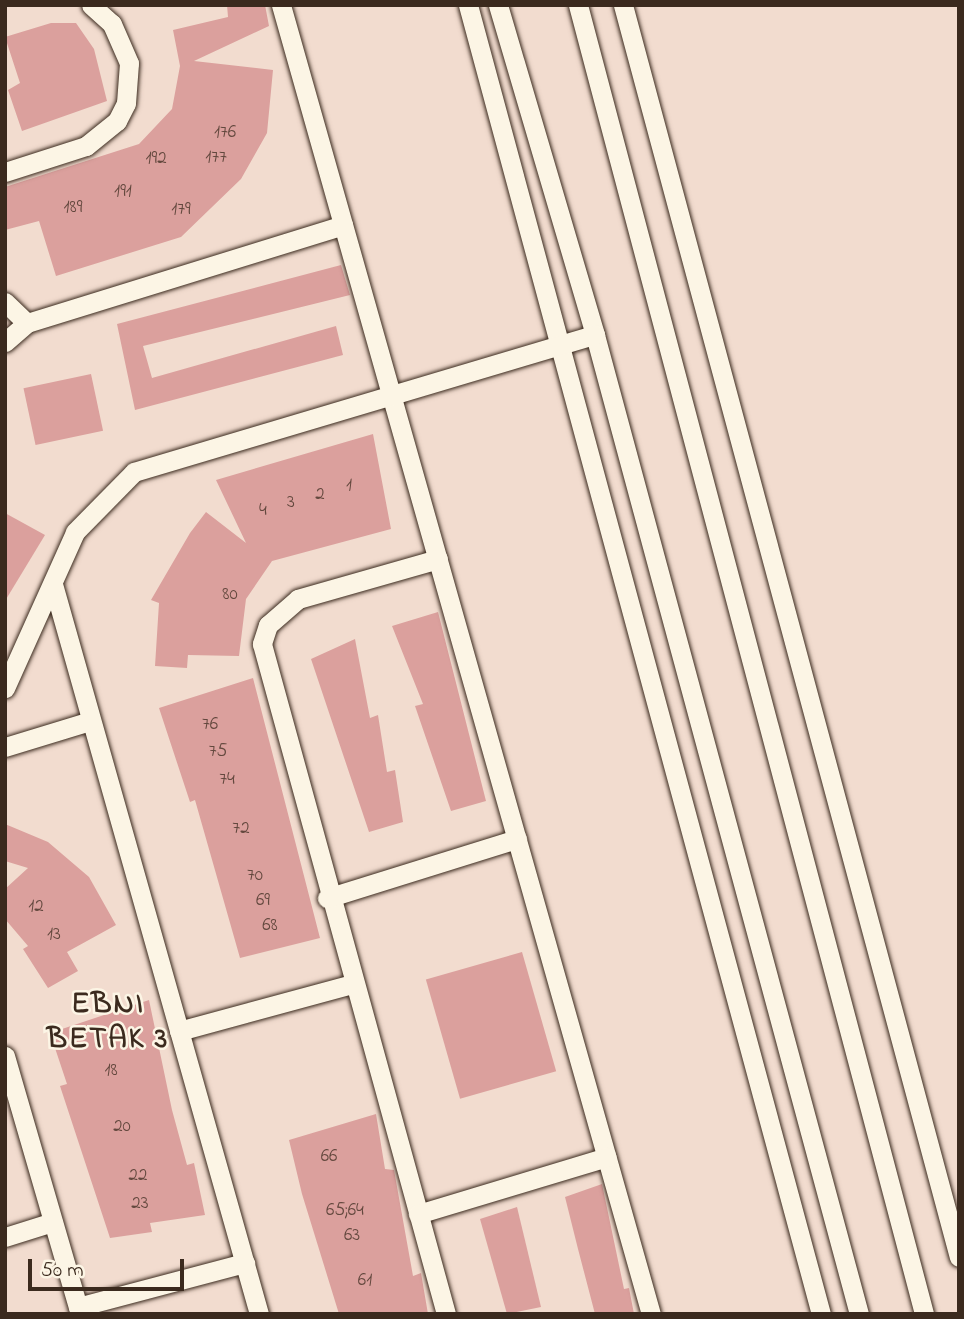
<!DOCTYPE html>
<html>
<head>
<meta charset="utf-8">
<style>
	body { margin:0 }
	#map { position:relative; width:964px; height:1319px; overflow:hidden; background:#f2dccf; font-family:"Indie Flower",sans-serif }
	div>[style] { position:absolute }
	.building>* { inset:0; background:#dba09d; transform-origin:0 0 }
	.roads { filter:drop-shadow(0 0 2px #3b2a1e) drop-shadow(0 0 2px #3b2a1e) }
	.street>* { height:19px; margin:-9.5px; padding:0 9.5px; transform-origin:9.5px; border-radius:9.5px; background:#fcf5e5 }
	span { translate:-50% -50%; white-space:nowrap; text-align:center; line-height:1.15; -webkit-text-stroke:5px #fcf5e5; paint-order:stroke }
	.number-label { font-size:19px; color:#63483e }
	.number-label span { -webkit-text-stroke-width:0 }
	.district-label { font-size:30px; color:#3b2a1e; font-weight:700; letter-spacing:2px }
	.frame { position:absolute; inset:0; border:7px solid #3b2a1e; pointer-events:none }
	.scale { position:absolute; left:28px; top:1259px; width:156px; height:32px; box-sizing:border-box; border:4px solid #3b2a1e; border-top:0; padding-left:9px; font-size:21px; line-height:24px; white-space:nowrap; color:#3b2a1e; -webkit-text-stroke:5px #fcf5e5; paint-order:stroke }
</style>
</head>
<body>
<div id="map">
	<div class="building">
		<div style="clip-path:polygon(227px 5px,265px 5px,269px 26px,194px 61px,273px 70px,267px 133px,241px 179px,181px 237px,56px 276px,39px 221px,5px 230px,5px 187px,139px 144px,172px 109px,180px 66px,173px 30px,228px 17px)"></div>
		<div style="clip-path:polygon(51px 23px,76px 23px,94px 49px,107px 101px,22px 131px,8px 90px,20px 83px,5px 37px)"></div>
		<div style="clip-path:polygon(341px 265px,350px 295px,143px 346px,152px 378px,336px 326px,343px 355px,135px 410px,117px 324px)"></div>
		<div style="left:91px;top:374px;width:58px;height:69px;rotate:78deg"></div>
		<div style="clip-path:polygon(373px 434px,391px 529px,272px 561px,246px 599px,239px 656px,188px 655px,187px 668px,155px 666px,159px 603px,151px 600px,190px 533px,206px 512px,246px 543px,216px 480px)"></div>
		<div style="clip-path:polygon(5px 513px,45px 535px,5px 601px)"></div>
		<div style="clip-path:polygon(438px 612px,486px 801px,451px 811px,415px 706px,423px 704px,392px 626px)"></div>
		<div style="clip-path:polygon(355px 639px,370px 718px,378px 715px,387px 772px,395px 770px,403px 822px,369px 832px,311px 659px)"></div>
		<div style="clip-path:polygon(253px 678px,320px 938px,240px 958px,195px 800px,190px 802px,159px 708px)"></div>
		<div style="clip-path:polygon(5px 824px,48px 842px,89px 877px,116px 925px,67px 952px,78px 971px,48px 988px,23px 949px,28px 946px,5px 919px,5px 889px,28px 868px,5px 861px)"></div>
		<div style="left:522px;top:952px;width:124px;height:100px;rotate:74deg"></div>
		<div style="clip-path:polygon(149px 1000px,172px 1110px,187px 1165px,194px 1163px,205px 1215px,150px 1223px,152px 1232px,110px 1238px,60px 1086px,67px 1084px,50px 1033px)"></div>
		<div style="clip-path:polygon(376px 1114px,385px 1169px,394px 1170px,413px 1276px,421px 1273px,428px 1314px,339px 1314px,302px 1194px,289px 1140px)"></div>
		<div style="clip-path:polygon(602px 1184px,624px 1289px,629px 1288px,634px 1314px,595px 1314px,578px 1249px,565px 1197px)"></div>
		<div style="clip-path:polygon(517px 1207px,541px 1307px,507px 1314px,480px 1219px)"></div>
	</div>
	<div class="roads">
		<div class="street">
			<div style="left:281px;top:5px;width:1360px;rotate:74.22deg"></div>
			<div style="left:468px;top:5px;width:1356px;rotate:74.91deg"></div>
			<div style="left:498px;top:5px;width:344px;rotate:73.6deg"></div>
			<div style="left:595px;top:335px;width:1014px;rotate:74.91deg"></div>
			<div style="left:578px;top:5px;width:1354px;rotate:75.19deg"></div>
			<div style="left:623px;top:5px;width:1296px;rotate:74.98deg"></div>
			<div style="left:5px;top:172px;width:85px;rotate:-17.8deg"></div>
			<div style="left:86px;top:146px;width:40px;rotate:-39deg"></div>
			<div style="left:117px;top:121px;width:20px;rotate:-63deg"></div>
			<div style="left:126px;top:103px;width:40px;rotate:-85.7deg"></div>
			<div style="left:129px;top:63px;width:43px;rotate:-113.6deg"></div>
			<div style="left:112px;top:24px;width:28px;rotate:-138deg"></div>
			<div style="left:5px;top:302px;width:30px;rotate:44deg"></div>
			<div style="left:5px;top:342px;width:29px;rotate:-41deg"></div>
			<div style="left:27px;top:323px;width:331px;rotate:-17.2deg"></div>
			<div style="left:438px;top:559px;width:146px;rotate:164.1deg"></div>
			<div style="left:298px;top:599px;width:40px;rotate:139deg"></div>
			<div style="left:268px;top:625px;width:20px;rotate:108deg"></div>
			<div style="left:262px;top:644px;width:695px;rotate:74.64deg"></div>
			<div style="left:53px;top:584px;width:759px;rotate:74.24deg"></div>
			<div style="left:5px;top:688px;width:171px;rotate:-65.8deg"></div>
			<div style="left:75px;top:532px;width:84px;rotate:-45.5deg"></div>
			<div style="left:134px;top:472px;width:481px;rotate:-16.6deg"></div>
			<div style="left:5px;top:747px;width:89px;rotate:-17deg"></div>
			<div style="left:327px;top:898px;width:199px;rotate:-17.3deg"></div>
			<div style="left:179px;top:1031px;width:179px;rotate:-15.2deg"></div>
			<div style="left:5px;top:1056px;width:269px;rotate:73.8deg"></div>
			<div style="left:418px;top:1214px;width:197px;rotate:-16.8deg"></div>
			<div style="left:5px;top:1237px;width:50px;rotate:-17.4deg"></div>
			<div style="left:78px;top:1307px;width:173px;rotate:-14.8deg"></div>
		</div>
	</div>
	<div class="number-label">
		<span style="left:225px;top:133px">176</span>
		<span style="left:216px;top:158px">177</span>
		<span style="left:156px;top:159px">192</span>
		<span style="left:123px;top:192px">191</span>
		<span style="left:73px;top:208px">189</span>
		<span style="left:181px;top:210px">179</span>
		<span style="left:349px;top:486px">1</span>
		<span style="left:320px;top:495px">2</span>
		<span style="left:291px;top:503px">3</span>
		<span style="left:263px;top:511px">4</span>
		<span style="left:230px;top:595px">80</span>
		<span style="left:210px;top:725px">76</span>
		<span style="left:218px;top:752px">75</span>
		<span style="left:227px;top:780px">74</span>
		<span style="left:241px;top:829px">72</span>
		<span style="left:255px;top:876px">70</span>
		<span style="left:263px;top:901px">69</span>
		<span style="left:36px;top:907px">12</span>
		<span style="left:270px;top:926px">68</span>
		<span style="left:54px;top:935px">13</span>
		<span style="left:111px;top:1071px">18</span>
		<span style="left:122px;top:1127px">20</span>
		<span style="left:329px;top:1157px">66</span>
		<span style="left:138px;top:1176px">22</span>
		<span style="left:140px;top:1204px">23</span>
		<span style="left:345px;top:1211px">65;64</span>
		<span style="left:352px;top:1236px">63</span>
		<span style="left:365px;top:1281px">61</span>
	</div>
	<div class="district-label">
		<span style="left:108px;top:1022px">EBNI<br>BETAK 3</span>
	</div>
	<div class="frame"></div>
	<div class="scale">50 m</div>
</div>
</body>
</html>
